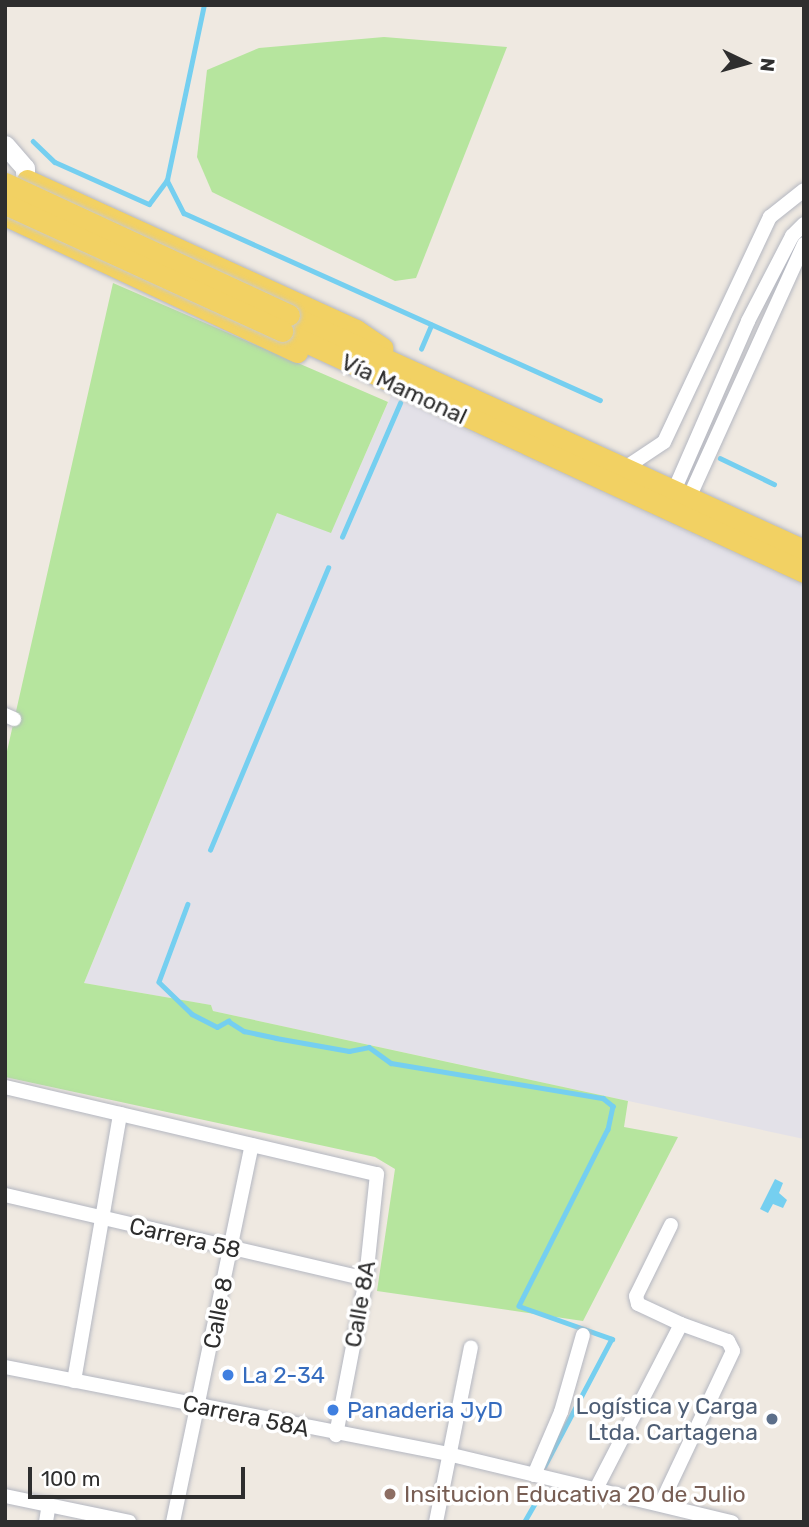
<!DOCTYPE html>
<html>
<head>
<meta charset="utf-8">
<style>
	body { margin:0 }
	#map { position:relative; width:809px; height:1527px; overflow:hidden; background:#efe9e1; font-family:Rubik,sans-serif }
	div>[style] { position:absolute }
	.industrial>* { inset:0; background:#e3e1e8 }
	.green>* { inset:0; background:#b6e59e }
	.water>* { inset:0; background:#75cff0 }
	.stream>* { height:4.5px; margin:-2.25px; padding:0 2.25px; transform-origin:2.25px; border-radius:2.25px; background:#75cff0 }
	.roads { filter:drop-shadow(0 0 2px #b4b7c1) drop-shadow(0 0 2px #b4b7c1) }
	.street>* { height:14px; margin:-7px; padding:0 7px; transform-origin:7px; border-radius:7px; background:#fff }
	.secondary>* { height:19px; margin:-9.5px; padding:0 9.5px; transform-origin:9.5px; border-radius:9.5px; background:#fff }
	.primary>* { height:21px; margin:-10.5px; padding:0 10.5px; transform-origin:10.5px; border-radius:10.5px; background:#f2d163 }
	.bridges { filter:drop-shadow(0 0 2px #c9c9c9) drop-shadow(0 0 2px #c9c9c9) }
	.primary-bridge>* { height:21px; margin:-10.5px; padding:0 10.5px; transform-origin:10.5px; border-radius:10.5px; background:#f2d163 }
	.dots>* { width:19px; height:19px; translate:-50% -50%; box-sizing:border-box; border:4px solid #fff; border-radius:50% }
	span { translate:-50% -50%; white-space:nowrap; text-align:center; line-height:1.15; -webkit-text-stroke:7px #fff; paint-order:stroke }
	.street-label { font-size:23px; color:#2e2e2e }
	.shop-label { font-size:23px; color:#366cbe }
	.left { translate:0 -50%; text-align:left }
	.service-label { font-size:23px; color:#4e5e75 }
	.right { translate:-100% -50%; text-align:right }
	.education-label { font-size:23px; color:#785e54 }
	.frame { position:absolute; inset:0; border:7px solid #2e2e2e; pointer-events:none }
	.north { position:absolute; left:711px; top:28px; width:70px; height:70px; -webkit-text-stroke:5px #fff; paint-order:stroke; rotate:95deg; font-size:19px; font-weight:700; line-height:28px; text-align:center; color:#2e2e2e }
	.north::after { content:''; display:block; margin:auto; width:24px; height:32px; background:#2e2e2e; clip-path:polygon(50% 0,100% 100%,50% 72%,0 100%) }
	.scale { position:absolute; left:28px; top:1467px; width:217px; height:32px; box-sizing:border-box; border:4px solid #2e2e2e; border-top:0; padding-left:9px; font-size:21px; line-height:24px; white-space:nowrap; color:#2e2e2e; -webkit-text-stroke:5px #fff; paint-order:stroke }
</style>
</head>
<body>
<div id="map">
	<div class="industrial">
		<div style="clip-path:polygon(391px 396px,804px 586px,804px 1139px,213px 1011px,211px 1005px,84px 983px,277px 513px,331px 532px)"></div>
	</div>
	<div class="green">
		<div style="clip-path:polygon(384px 37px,507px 47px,416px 278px,395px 281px,212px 192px,197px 157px,207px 70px,259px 48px)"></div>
		<div style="clip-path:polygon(113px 283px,388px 402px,331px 533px,277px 513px,84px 983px,211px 1005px,213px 1011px,628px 1101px,624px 1127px,678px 1137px,583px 1321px,377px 1291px,395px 1169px,375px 1157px,5px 1077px,5px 760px)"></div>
	</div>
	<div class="water">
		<div style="clip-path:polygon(775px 1179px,783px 1183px,779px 1193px,787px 1200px,783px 1208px,773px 1204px,768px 1213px,760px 1209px)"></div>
	</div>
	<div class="stream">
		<div style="left:33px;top:141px;width:30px;rotate:44deg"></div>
		<div style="left:55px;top:162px;width:103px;rotate:24.1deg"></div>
		<div style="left:149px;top:204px;width:30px;rotate:-53deg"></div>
		<div style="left:167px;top:180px;width:179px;rotate:-78.1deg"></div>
		<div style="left:167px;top:180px;width:37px;rotate:63deg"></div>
		<div style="left:184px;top:213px;width:456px;rotate:24.2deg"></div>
		<div style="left:421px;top:349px;width:26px;rotate:-67deg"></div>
		<div style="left:720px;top:458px;width:60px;rotate:25.7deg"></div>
		<div style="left:342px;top:537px;width:146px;rotate:-66.6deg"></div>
		<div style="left:210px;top:850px;width:306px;rotate:-67.3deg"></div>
		<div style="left:188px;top:904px;width:83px;rotate:110.4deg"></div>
		<div style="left:159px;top:982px;width:46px;rotate:44.1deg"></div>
		<div style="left:192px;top:1014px;width:28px;rotate:27deg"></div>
		<div style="left:217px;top:1027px;width:13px;rotate:-29deg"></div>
		<div style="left:228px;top:1021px;width:19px;rotate:32deg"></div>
		<div style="left:244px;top:1031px;width:33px;rotate:12deg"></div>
		<div style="left:276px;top:1038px;width:74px;rotate:10.1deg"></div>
		<div style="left:349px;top:1051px;width:20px;rotate:-11deg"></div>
		<div style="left:369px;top:1047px;width:27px;rotate:36deg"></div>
		<div style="left:391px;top:1063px;width:215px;rotate:9.4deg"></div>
		<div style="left:603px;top:1098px;width:13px;rotate:39deg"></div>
		<div style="left:613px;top:1106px;width:24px;rotate:102deg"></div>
		<div style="left:608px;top:1129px;width:198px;rotate:116.7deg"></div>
		<div style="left:519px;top:1306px;width:99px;rotate:19.5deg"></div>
		<div style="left:612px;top:1339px;width:144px;rotate:117.8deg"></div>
		<div style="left:524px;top:1522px;width:36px;rotate:-60deg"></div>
	</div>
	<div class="roads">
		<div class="street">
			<div style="left:622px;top:470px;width:50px;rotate:-33.7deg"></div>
			<div style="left:664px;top:442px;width:249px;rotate:-64.8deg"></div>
			<div style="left:770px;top:217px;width:43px;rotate:-38.5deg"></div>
			<div style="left:673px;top:493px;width:188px;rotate:-66.4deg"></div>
			<div style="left:748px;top:321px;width:96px;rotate:-62.6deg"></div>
			<div style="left:792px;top:236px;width:17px;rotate:-45deg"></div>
			<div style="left:688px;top:500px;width:281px;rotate:-65.6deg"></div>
			<div style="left:5px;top:715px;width:10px;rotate:24deg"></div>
			<div style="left:5px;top:1087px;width:382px;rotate:13.2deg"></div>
			<div style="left:377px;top:1174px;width:106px;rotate:96deg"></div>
			<div style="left:366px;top:1279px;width:159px;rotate:100.9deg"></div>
			<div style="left:5px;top:1195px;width:371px;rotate:13.1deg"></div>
			<div style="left:671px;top:1225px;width:79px;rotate:116.2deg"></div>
			<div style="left:636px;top:1296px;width:8px;rotate:76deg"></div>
			<div style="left:638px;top:1304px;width:47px;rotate:24.9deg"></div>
			<div style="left:5px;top:1367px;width:456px;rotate:11.1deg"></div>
			<div style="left:452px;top:1455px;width:288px;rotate:13.5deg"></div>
			<div style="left:74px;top:1381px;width:271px;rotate:-80.2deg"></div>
			<div style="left:534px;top:1475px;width:69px;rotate:-66.8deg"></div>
			<div style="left:561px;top:1412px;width:80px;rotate:-74.1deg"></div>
			<div style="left:597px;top:1487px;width:183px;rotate:-62.7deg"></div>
			<div style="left:681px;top:1324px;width:50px;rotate:19.9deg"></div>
			<div style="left:728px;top:1341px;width:11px;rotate:63deg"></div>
			<div style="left:733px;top:1351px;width:168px;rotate:115.3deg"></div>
			<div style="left:5px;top:1496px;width:127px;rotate:11.8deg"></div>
			<div style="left:46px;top:1522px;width:18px;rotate:-81deg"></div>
			<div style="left:173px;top:1522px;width:385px;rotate:-78.2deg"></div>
			<div style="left:436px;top:1522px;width:178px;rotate:-78.7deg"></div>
		</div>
		<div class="secondary">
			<div style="left:5px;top:145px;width:30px;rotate:49deg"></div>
			<div style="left:25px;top:168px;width:27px;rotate:90deg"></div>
		</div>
		<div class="primary">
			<div style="left:27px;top:180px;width:362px;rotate:24.5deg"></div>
			<div style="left:356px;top:330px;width:32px;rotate:34deg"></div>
			<div style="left:11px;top:218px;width:316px;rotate:25.1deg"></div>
			<div style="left:289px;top:315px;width:566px;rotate:24.53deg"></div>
			<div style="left:282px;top:331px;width:575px;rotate:24.78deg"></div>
		</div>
	</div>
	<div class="bridges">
		<div class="primary-bridge">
			<div style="left:5px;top:183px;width:313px;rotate:24.9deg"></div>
			<div style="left:5px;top:204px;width:305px;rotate:24.6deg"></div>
		</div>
	</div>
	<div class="dots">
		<div style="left:228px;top:1375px;background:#3f7fe0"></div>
		<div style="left:333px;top:1410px;background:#3f7fe0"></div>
		<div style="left:772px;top:1419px;background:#5c6f8a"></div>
		<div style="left:390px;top:1494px;background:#8d6e63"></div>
	</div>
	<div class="street-label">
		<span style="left:404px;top:389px;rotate:25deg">Vía Mamonal</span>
		<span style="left:185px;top:1238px;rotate:13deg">Carrera 58</span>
		<span style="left:360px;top:1304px;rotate:-80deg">Calle 8A</span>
		<span style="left:218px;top:1313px;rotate:-79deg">Calle 8</span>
		<span style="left:246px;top:1416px;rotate:12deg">Carrera 58A</span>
	</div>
	<div class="shop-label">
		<span class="left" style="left:242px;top:1375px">La 2-34</span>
		<span class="left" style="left:347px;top:1410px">Panaderia JyD</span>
	</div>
	<div class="service-label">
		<span class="right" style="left:758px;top:1419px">Logística y Carga<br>Ltda. Cartagena</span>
	</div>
	<div class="education-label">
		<span class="left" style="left:404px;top:1494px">Insitucion Educativa 20 de Julio</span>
	</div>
	<div class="frame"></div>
	<div class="north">N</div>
	<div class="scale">100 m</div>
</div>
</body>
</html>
